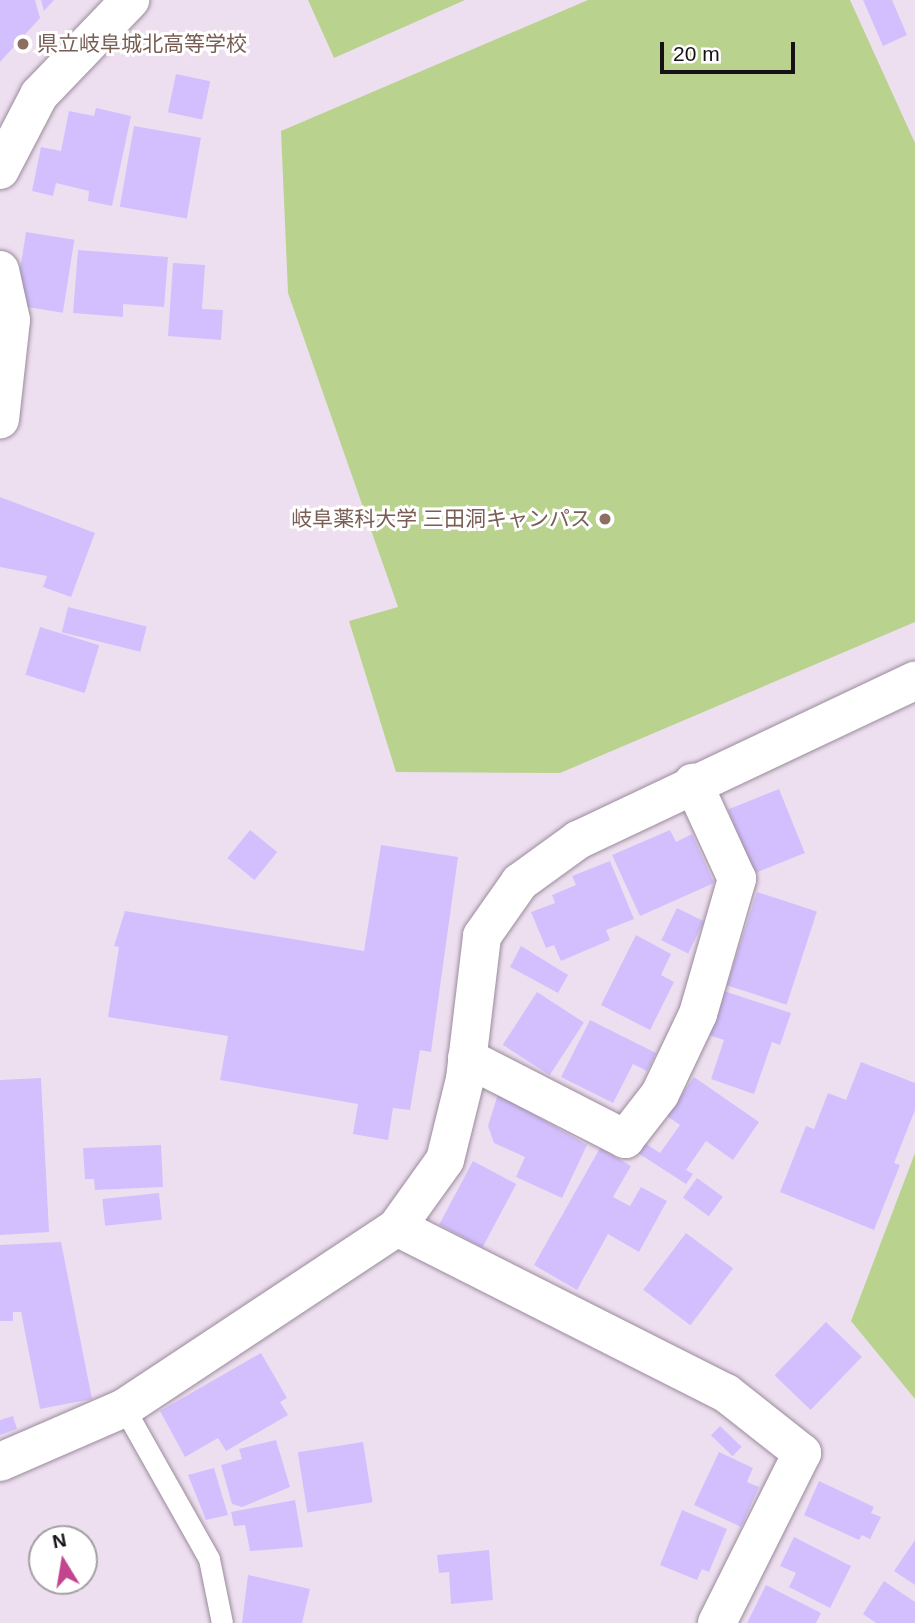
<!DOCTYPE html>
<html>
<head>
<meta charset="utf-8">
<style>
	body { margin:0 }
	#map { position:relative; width:915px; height:1623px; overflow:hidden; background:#eedff0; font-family:Helvetica,"Noto Sans JP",sans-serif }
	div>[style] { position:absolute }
	.green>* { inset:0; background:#b9d38f }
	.building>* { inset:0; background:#d3bffe; transform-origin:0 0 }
	.roads { filter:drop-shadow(0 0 2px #998b9b) drop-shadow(0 0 2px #998b9b) }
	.service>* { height:21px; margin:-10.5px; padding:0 10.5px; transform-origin:10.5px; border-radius:10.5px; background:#fff }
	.minor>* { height:38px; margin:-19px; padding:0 19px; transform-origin:19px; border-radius:19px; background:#fff }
	.tertiary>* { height:38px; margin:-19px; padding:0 19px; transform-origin:19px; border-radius:19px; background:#fff }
	.dots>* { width:19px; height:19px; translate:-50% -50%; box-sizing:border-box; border:4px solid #fff; border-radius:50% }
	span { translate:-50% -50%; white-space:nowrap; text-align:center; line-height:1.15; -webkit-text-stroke:6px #fff; paint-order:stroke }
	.education-label { font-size:21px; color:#785e54 }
	.left { translate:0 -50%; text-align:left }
	.right { translate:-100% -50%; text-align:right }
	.north { position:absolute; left:28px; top:1525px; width:70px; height:70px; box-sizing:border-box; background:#fff; border:2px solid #a2a0a2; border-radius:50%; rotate:349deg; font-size:19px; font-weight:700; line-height:28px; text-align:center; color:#161117 }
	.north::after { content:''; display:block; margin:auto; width:24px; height:32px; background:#c3448f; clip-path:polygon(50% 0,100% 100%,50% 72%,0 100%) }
	.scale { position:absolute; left:660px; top:42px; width:135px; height:32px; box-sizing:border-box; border:4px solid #161117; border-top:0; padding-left:9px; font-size:21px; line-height:24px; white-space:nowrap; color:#161117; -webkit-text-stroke:5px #fff; paint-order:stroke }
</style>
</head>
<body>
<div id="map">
	<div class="green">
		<div style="clip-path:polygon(308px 0,465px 0,334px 58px)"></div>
		<div style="clip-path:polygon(588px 0,850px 0,915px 143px,915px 622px,560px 773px,396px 772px,349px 621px,398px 607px,288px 293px,281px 131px)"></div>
		<div style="clip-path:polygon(915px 1153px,915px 1399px,851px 1321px)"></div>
	</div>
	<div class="building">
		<div style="clip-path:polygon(0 0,35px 0,40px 18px,0 62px)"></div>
		<div style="clip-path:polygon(41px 0,54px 0,44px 11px)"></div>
		<div style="clip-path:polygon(863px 0,892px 0,907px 35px,883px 46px)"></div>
		<div style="left:176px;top:74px;width:35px;height:39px;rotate:12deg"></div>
		<div style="clip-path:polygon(96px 108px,131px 116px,112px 206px,88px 201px,89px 191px,56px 183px,53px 196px,32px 191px,41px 147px,61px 151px,69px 111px,94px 116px)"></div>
		<div style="left:134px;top:126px;width:68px;height:82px;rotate:10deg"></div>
		<div style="left:26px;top:232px;width:49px;height:74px;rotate:9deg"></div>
		<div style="clip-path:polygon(78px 250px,168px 257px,164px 307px,123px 304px,123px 317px,73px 313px)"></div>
		<div style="clip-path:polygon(173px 263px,205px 265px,202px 309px,223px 310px,221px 340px,168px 336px)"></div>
		<div style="clip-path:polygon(0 497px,95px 533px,71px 597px,43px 587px,47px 576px,0 567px)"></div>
		<div style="left:68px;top:607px;width:81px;height:26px;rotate:14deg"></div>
		<div style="left:40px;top:627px;width:62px;height:50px;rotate:17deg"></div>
		<div style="left:779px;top:789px;width:69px;height:55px;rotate:68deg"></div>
		<div style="left:250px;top:830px;width:35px;height:36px;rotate:39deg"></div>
		<div style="clip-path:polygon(670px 830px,676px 842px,692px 834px,714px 883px,640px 916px,612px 855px)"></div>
		<div style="clip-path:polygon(381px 845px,458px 857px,431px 1052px,420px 1050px,410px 1110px,393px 1108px,388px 1140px,353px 1134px,358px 1104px,220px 1080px,228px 1036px,108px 1017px,119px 947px,114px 946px,125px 911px,364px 951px)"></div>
		<div style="clip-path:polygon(610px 861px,634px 919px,606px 930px,610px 940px,561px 961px,554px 945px,546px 948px,531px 912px,555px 903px,552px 895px,576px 885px,572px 876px)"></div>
		<div style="left:757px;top:892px;width:63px;height:98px;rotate:18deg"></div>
		<div style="left:677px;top:908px;width:30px;height:36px;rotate:26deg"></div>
		<div style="clip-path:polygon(636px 935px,671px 954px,661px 975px,674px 982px,650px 1030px,601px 1005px)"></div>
		<div style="clip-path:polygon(521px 946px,568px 975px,558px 993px,510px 967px)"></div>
		<div style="clip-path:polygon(724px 991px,791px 1013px,780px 1045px,772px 1042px,754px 1094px,711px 1079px,724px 1040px,709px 1035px)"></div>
		<div style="left:537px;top:992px;width:56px;height:63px;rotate:33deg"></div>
		<div style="clip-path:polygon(590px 1020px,656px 1053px,647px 1071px,633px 1064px,613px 1103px,561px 1077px)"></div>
		<div style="clip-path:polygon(861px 1062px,915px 1083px,915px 1110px,894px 1163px,900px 1165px,874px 1230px,780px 1192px,806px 1126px,814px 1129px,828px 1093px,846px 1100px)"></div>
		<div style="clip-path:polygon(694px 1077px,759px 1122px,733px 1160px,706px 1141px,686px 1170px,693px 1174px,686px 1184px,638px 1153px,645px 1143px,660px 1153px,680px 1125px,667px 1116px)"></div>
		<div style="clip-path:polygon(41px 1078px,49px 1232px,0 1235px,0 1080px)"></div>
		<div style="clip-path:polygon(498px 1094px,587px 1145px,562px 1198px,516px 1177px,525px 1157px,494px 1143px,488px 1126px)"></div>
		<div style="clip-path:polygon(161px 1145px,163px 1187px,95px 1190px,94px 1179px,85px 1179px,83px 1148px)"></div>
		<div style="clip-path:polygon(600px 1148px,631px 1166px,613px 1197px,630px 1206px,641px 1187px,667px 1201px,639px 1252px,608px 1234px,577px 1290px,534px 1265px)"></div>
		<div style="left:473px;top:1161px;width:49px;height:72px;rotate:28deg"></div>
		<div style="left:697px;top:1178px;width:32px;height:24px;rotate:36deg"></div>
		<div style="left:159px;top:1193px;width:27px;height:57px;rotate:84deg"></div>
		<div style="left:686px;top:1233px;width:59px;height:71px;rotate:37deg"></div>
		<div style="clip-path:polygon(61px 1242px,92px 1399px,40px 1409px,21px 1312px,13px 1312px,13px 1321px,0 1321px,0 1245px)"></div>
		<div style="left:826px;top:1322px;width:50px;height:74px;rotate:44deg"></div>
		<div style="clip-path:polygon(261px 1353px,287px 1398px,280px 1402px,288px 1415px,226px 1451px,218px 1438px,185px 1457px,160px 1411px)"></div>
		<div style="clip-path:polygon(13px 1416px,17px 1429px,0 1435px,0 1420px)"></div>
		<div style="left:720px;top:1426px;width:30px;height:13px;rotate:44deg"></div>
		<div style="clip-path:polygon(276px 1440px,290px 1487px,242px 1507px,232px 1504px,221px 1465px,242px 1459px,239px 1449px)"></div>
		<div style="left:363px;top:1442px;width:61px;height:66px;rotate:81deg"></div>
		<div style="clip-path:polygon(719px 1452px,753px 1468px,747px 1482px,759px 1487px,741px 1527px,694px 1505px)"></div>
		<div style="clip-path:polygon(214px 1468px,228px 1515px,206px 1520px,188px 1475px)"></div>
		<div style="clip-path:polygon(819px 1481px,874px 1507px,871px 1513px,881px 1517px,870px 1539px,862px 1535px,859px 1540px,804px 1515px)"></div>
		<div style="clip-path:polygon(295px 1500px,303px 1547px,250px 1551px,245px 1525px,234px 1526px,231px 1512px)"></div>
		<div style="clip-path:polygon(682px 1510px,727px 1529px,709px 1572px,702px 1569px,697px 1580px,660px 1565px)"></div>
		<div style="clip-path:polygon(794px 1537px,851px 1566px,830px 1608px,789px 1587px,796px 1573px,780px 1566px)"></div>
		<div style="clip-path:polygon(915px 1540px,915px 1585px,894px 1571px)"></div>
		<div style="clip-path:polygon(489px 1550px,493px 1600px,451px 1604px,449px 1572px,439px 1573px,437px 1555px)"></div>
		<div style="clip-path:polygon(248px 1575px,310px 1589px,302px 1623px,242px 1623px)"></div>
		<div style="clip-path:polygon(884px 1581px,915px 1602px,915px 1623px,876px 1623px,863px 1614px)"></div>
		<div style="clip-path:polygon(766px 1585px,821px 1613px,816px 1623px,747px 1623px)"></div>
	</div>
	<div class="roads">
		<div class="service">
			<div style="left:124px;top:1408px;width:173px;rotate:60.6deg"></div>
			<div style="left:209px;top:1559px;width:65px;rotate:78.5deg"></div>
		</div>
		<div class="minor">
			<div style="left:0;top:170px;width:85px;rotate:-62.5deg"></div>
			<div style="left:39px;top:95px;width:132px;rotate:-46.2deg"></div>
			<div style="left:0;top:270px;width:51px;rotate:77.6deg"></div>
			<div style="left:11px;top:320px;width:100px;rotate:96.3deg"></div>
			<div style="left:467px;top:1058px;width:178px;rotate:27.1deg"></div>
			<div style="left:625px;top:1139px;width:57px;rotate:-52.1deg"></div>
			<div style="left:660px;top:1094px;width:89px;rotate:-64.6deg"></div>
			<div style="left:698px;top:1014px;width:141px;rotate:-73.9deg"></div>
			<div style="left:737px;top:879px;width:106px;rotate:-114.6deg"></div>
			<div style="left:397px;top:1227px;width:369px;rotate:26.8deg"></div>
			<div style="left:726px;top:1393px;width:97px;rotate:38.3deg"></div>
			<div style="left:802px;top:1453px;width:190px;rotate:116.6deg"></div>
		</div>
		<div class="tertiary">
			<div style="left:0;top:1462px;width:135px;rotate:-23.5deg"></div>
			<div style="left:124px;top:1408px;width:328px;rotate:-33.5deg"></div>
			<div style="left:397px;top:1227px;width:82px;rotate:-54.4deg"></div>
			<div style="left:445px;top:1160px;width:83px;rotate:-76.1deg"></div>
			<div style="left:465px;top:1079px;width:144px;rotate:-83.2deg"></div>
			<div style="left:482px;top:936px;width:66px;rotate:-54.9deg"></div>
			<div style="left:520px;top:882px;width:72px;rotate:-35.9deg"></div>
			<div style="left:578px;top:840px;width:373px;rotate:-25.3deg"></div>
		</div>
	</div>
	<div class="dots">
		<div style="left:23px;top:44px;background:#8d6e63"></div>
		<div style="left:605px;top:519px;background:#8d6e63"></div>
	</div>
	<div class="education-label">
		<span class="left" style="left:37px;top:44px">県立岐阜城北高等学校</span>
		<span class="right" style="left:591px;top:519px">岐阜薬科大学 三田洞キャンパス</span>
	</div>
	<div class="north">N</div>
	<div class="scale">20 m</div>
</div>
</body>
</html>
